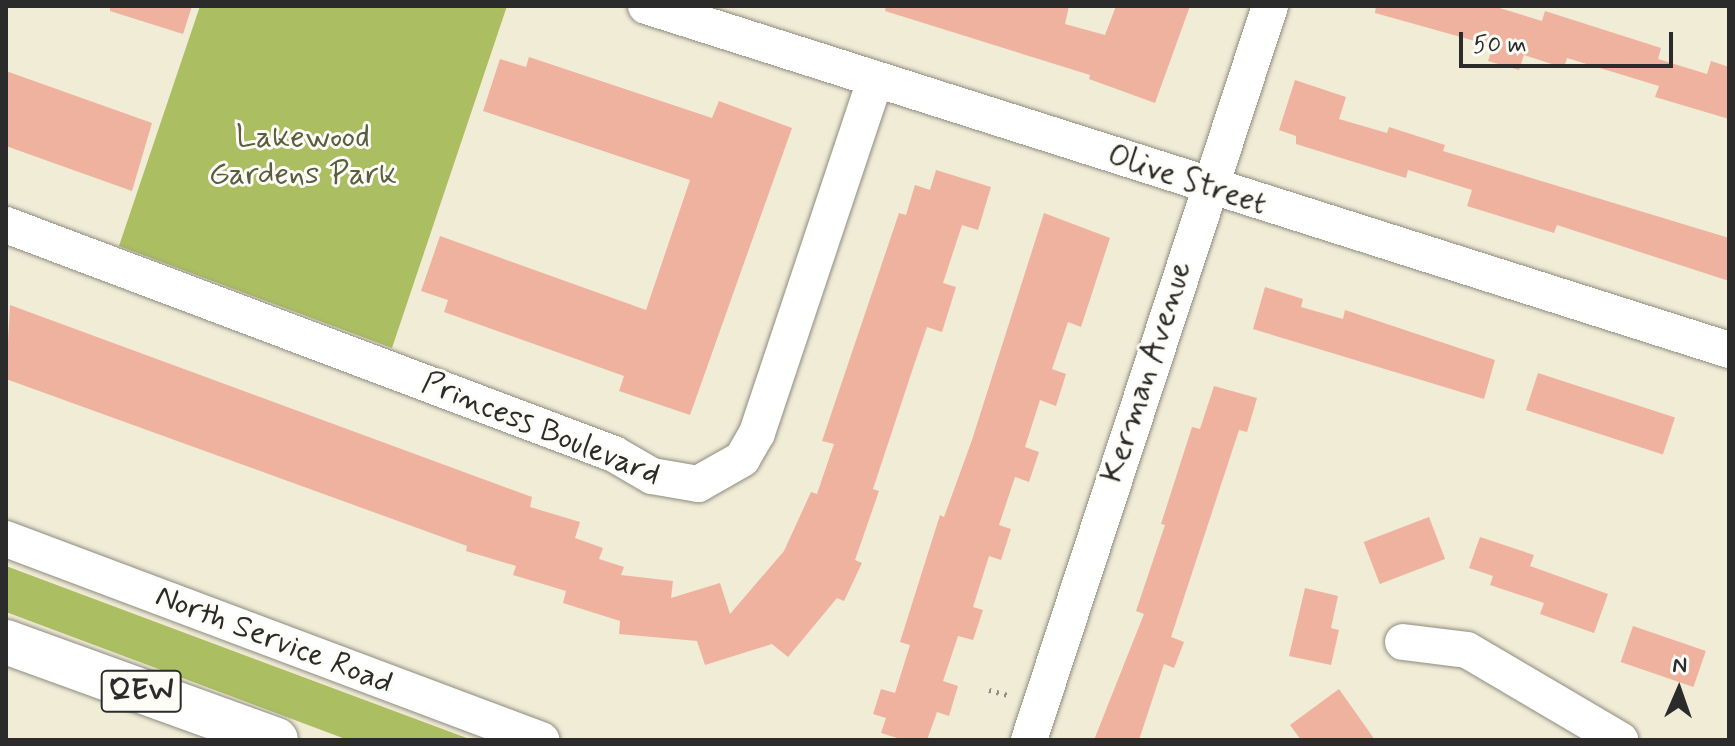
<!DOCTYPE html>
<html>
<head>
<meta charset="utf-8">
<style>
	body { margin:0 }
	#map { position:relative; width:1735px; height:746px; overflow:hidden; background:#f1ecd6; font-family:Mynerve,sans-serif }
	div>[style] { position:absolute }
	.green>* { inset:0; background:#acbe62 }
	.building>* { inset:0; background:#efb29f; transform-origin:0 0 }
	.path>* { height:5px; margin-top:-2.5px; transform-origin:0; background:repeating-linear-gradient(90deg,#8e8c80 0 2px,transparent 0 8px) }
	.roads { filter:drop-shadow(0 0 2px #8e8c80) drop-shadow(0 0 2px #8e8c80) }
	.minor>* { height:36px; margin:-18px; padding:0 18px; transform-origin:18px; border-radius:18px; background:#fff }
	.highway>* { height:44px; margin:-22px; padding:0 22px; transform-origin:22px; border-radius:22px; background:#fff }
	span { translate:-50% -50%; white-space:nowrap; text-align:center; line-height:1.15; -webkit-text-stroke:6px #fdfcf7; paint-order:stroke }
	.shield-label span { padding:2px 6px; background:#fdfcf7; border:2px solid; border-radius:6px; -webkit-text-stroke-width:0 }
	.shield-label { font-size:30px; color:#2b2b2b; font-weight:700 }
	.park-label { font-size:32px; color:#585e3e }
	.street-label { font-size:32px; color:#2b2b2b }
	.frame { position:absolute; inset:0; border:8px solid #2b2b2b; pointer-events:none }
	.north { position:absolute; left:1639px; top:650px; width:80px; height:80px; -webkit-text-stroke:6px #fdfcf7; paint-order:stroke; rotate:2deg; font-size:22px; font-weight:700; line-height:32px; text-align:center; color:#2b2b2b }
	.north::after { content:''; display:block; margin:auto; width:28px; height:36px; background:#2b2b2b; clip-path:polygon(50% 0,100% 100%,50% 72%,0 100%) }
	.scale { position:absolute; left:1459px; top:32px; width:214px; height:36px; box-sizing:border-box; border:4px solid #2b2b2b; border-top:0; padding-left:10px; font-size:24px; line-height:28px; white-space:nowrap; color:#2b2b2b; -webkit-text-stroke:6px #fdfcf7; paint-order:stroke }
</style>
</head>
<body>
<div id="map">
	<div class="green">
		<div style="clip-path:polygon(200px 6px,507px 6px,392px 348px,119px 246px)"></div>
		<div style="clip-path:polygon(6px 566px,137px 615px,472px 740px,348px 740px,6px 612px)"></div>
	</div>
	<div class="building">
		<div style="clip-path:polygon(110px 6px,192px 6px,183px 34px,110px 11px)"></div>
		<div style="clip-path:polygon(886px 6px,1069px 6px,1065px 24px,1105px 35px,1116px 6px,1190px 6px,1155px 103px,1089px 79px,1090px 75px,885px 11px)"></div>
		<div style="clip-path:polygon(1376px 6px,1493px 6px,1542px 21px,1545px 11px,1661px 48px,1658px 59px,1707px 74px,1711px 61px,1729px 67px,1729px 119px,1655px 97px,1659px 86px,1567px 58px,1564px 68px,1524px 55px,1519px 70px,1488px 61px,1493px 46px,1375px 13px)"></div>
		<div style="clip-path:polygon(529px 57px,712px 118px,719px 101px,792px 128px,690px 415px,619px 391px,624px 376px,444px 312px,448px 300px,421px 291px,440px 236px,646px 310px,690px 180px,483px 111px,500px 59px,526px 67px)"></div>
		<div style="clip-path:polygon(6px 71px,152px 123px,132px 191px,6px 146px)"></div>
		<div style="clip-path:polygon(1295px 80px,1346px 97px,1339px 119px,1387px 133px,1389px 127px,1445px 145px,1443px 151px,1729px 238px,1729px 281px,1557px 225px,1554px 233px,1467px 206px,1472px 190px,1408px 170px,1406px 178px,1296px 144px,1296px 136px,1279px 130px)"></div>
		<div style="clip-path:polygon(936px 170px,991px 187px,978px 230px,962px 225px,943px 283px,956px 287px,942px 332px,927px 327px,914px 365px,873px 489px,879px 491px,855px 560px,862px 563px,844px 601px,837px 598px,788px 657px,772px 644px,705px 665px,697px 641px,619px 634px,620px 621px,563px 603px,566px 591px,513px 575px,516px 566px,466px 551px,467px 546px,6px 379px,10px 305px,532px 497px,530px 507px,580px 522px,575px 538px,603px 548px,599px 559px,624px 567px,621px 575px,673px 581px,671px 598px,720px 583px,730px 614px,784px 551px,811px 492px,817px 494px,834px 444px,822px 441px,899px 213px,906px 215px,915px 185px,930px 190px)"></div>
		<div style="clip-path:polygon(1044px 213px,1110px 238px,1081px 327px,1068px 322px,1052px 369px,1066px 374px,1056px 406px,1040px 400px,1025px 447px,1039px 452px,1029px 482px,1015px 477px,999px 525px,1011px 529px,1001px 560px,989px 556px,973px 607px,983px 610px,973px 640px,958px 636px,943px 681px,958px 686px,949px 716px,937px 712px,927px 740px,904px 740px,881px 733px,886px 718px,873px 714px,881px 689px,895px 693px,910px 645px,900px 642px,940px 515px,944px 517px,972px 440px)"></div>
		<div style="clip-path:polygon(1265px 287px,1303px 299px,1301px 307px,1343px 319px,1345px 310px,1495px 360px,1484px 399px,1253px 329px)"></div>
		<div style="left:1538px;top:373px;width:144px;height:39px;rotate:18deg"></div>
		<div style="clip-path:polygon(1214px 386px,1257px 398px,1247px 432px,1239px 430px,1171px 637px,1184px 642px,1174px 668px,1164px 664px,1139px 740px,1094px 740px,1144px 614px,1136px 611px,1165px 525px,1161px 524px,1192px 427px,1200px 429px)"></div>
		<div style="left:1429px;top:517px;width:45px;height:70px;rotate:69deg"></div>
		<div style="clip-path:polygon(1480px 537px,1534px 555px,1530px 566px,1608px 594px,1594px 633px,1540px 614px,1544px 603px,1490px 585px,1493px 576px,1469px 568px)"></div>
		<div style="clip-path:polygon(1305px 588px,1338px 596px,1331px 628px,1339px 630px,1331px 665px,1289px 656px)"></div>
		<div style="left:1633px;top:626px;width:77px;height:38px;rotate:19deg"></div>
		<div style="clip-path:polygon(1339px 689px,1375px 740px,1301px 740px,1290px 725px)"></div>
	</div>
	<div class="path">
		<div style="left:989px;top:690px;width:23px;rotate:15deg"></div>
	</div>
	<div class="roads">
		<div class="minor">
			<div style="left:646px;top:6px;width:1136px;rotate:17.62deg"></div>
			<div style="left:6px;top:225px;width:650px;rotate:20.64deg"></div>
			<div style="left:614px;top:454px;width:44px;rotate:30.1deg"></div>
			<div style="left:652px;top:476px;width:47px;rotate:9.9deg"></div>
			<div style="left:698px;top:484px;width:51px;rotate:-29.6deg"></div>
			<div style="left:742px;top:459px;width:30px;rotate:-60deg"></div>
			<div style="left:757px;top:433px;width:372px;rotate:-71.5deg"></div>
			<div style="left:6px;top:539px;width:572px;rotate:20.59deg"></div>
			<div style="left:1403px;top:642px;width:64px;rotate:7.1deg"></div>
			<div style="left:1467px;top:650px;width:178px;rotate:30.5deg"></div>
			<div style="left:1029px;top:740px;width:773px;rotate:-71.82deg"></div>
		</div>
		<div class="highway">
			<div style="left:6px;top:642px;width:287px;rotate:19.9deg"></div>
		</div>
	</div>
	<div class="shield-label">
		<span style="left:141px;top:691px">QEW</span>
	</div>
	<div class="park-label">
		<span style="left:303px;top:156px">Lakewood<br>Gardens Park</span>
	</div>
	<div class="street-label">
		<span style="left:1187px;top:180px;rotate:18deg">Olive Street</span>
		<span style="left:1147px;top:372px;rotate:-72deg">Kerman Avenue</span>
		<span style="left:541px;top:429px;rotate:22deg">Princess Boulevard</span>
		<span style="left:274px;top:640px;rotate:21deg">North Service Road</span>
	</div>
	<div class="frame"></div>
	<div class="north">N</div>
	<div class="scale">50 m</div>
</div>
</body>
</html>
